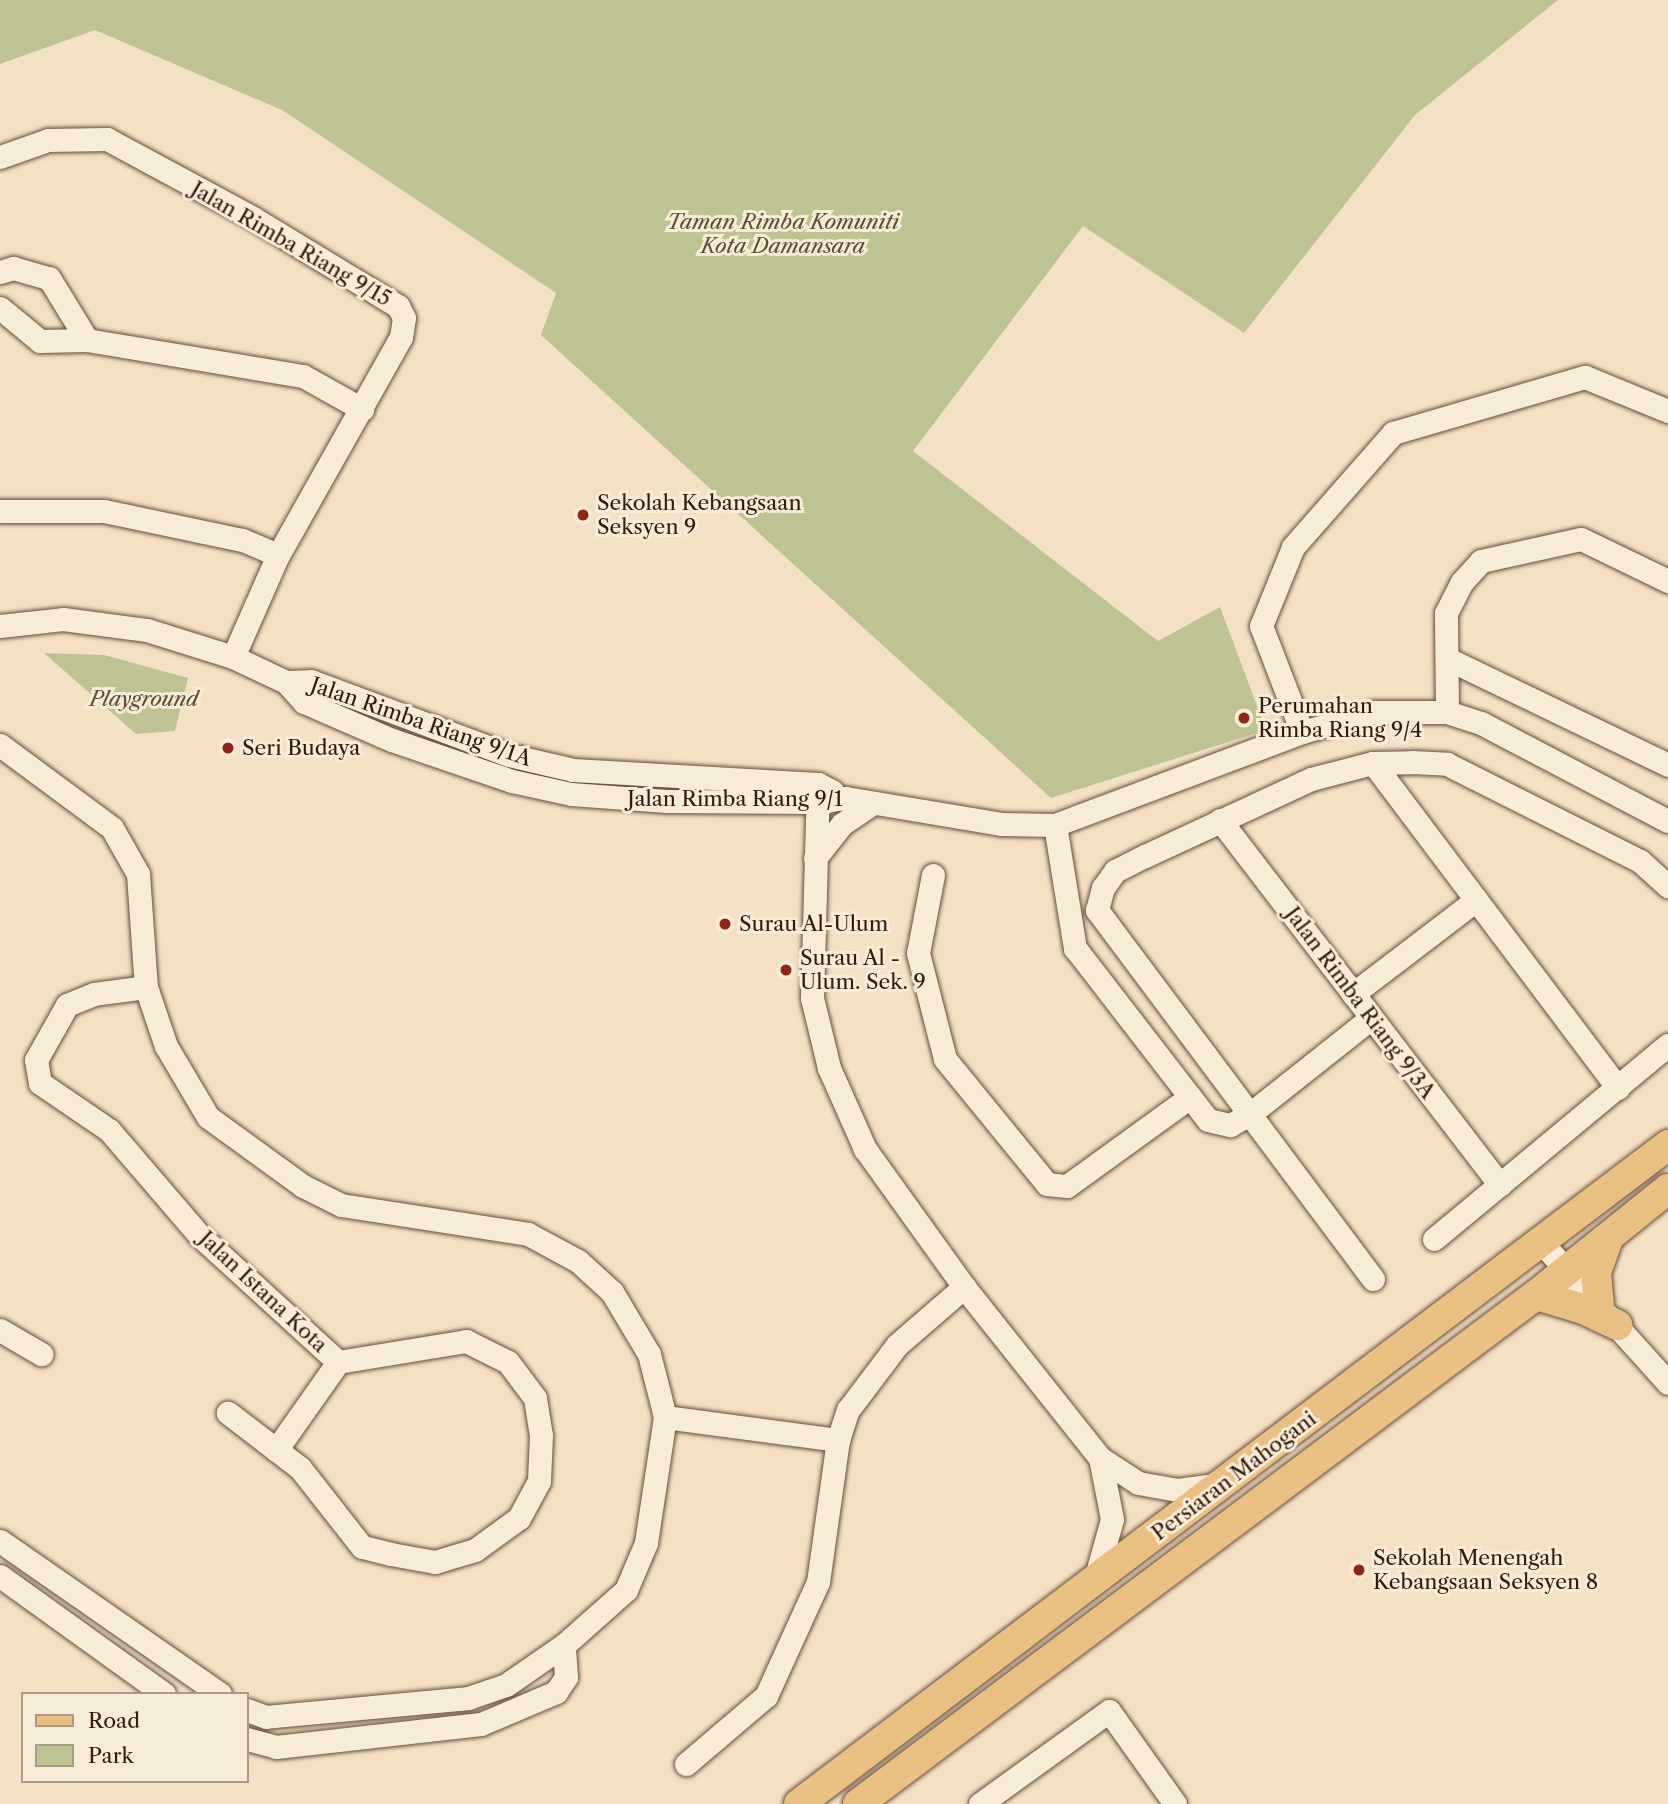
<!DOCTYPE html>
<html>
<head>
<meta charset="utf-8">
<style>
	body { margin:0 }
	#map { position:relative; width:1668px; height:1804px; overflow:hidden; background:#f4e1c5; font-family:"Libre Caslon Text",serif }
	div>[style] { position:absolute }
	.green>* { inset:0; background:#bfc292 }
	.roads { filter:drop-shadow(0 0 2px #644c3c) drop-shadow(0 0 2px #644c3c) }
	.minor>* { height:23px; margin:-11.5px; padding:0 11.5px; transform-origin:11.5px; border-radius:11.5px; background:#f8ecd9 }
	.major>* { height:30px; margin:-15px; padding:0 15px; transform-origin:15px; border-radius:15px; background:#eac082 }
	.dots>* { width:19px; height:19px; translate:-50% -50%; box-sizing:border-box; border:4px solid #f8ecd9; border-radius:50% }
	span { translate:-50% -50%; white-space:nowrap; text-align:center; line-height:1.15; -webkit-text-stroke:6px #f8ecd9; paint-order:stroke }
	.park-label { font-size:21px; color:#5e4c36; font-style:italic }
	.street-label { font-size:21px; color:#341a0e }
	.poi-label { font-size:21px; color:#341a0e }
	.left { translate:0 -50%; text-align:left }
	.legend { position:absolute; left:21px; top:1692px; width:228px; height:91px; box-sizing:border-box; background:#f8ecd9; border:2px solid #aa9888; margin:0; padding:9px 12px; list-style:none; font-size:21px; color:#341a0e }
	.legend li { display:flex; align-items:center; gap:14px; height:35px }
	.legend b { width:35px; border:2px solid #aa9888 }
</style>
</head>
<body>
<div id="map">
	<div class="green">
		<div style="clip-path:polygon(0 0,1558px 0,1415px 115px,1244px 333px,1083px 226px,913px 451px,1158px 641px,1220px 607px,1266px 730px,1051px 798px,541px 335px,556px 293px,282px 110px,95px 30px,0 64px)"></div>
		<div style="clip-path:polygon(44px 653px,104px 655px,188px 678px,175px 731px,136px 734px)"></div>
	</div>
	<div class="roads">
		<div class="minor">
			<div style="left:0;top:157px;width:51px;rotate:-19.5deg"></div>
			<div style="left:48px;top:140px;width:59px;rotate:-1deg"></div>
			<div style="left:107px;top:139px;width:166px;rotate:28.4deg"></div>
			<div style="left:253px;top:218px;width:170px;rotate:31.3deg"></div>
			<div style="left:398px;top:306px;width:13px;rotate:63deg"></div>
			<div style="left:404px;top:318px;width:19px;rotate:99deg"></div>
			<div style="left:401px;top:337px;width:250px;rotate:119.4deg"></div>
			<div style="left:278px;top:555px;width:39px;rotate:-157deg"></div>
			<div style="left:242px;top:540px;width:141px;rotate:-168.1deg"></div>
			<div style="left:104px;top:511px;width:104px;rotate:180deg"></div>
			<div style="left:0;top:272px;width:14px;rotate:-17deg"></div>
			<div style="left:13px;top:268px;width:37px;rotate:16deg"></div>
			<div style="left:49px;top:278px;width:73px;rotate:58.5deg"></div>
			<div style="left:0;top:308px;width:52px;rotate:39.5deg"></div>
			<div style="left:40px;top:341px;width:47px;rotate:-1.2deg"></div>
			<div style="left:87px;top:340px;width:219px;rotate:9.5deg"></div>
			<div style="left:303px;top:376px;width:68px;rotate:29.2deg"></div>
			<div style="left:0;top:626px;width:63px;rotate:-6.3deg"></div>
			<div style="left:63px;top:619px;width:85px;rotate:7.5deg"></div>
			<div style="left:147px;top:630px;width:90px;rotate:17.4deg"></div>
			<div style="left:233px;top:657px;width:59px;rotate:25.3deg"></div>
			<div style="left:286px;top:682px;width:27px;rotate:48deg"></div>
			<div style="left:304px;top:702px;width:96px;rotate:23.4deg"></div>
			<div style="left:392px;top:740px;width:127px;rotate:18.9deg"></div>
			<div style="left:512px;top:781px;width:60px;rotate:12.4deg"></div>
			<div style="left:571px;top:794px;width:96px;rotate:4.2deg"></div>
			<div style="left:667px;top:801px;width:150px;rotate:0.4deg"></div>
			<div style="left:817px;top:802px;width:29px;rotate:-8deg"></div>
			<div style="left:846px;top:798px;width:157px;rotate:9.5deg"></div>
			<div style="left:1001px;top:824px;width:54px;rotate:1.1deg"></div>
			<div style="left:1055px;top:825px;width:264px;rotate:-20.6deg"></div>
			<div style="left:1302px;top:732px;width:75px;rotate:-15.5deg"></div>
			<div style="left:1374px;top:712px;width:73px"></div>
			<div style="left:1447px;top:712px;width:36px;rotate:18deg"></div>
			<div style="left:1481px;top:723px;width:211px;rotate:27.7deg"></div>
			<div style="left:233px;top:657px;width:111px;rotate:-66.2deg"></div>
			<div style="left:1450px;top:660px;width:242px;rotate:25.7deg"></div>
			<div style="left:286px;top:682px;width:25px;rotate:-2deg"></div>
			<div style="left:311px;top:681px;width:211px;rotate:20.5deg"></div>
			<div style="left:509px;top:755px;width:66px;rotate:13.2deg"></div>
			<div style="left:573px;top:770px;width:245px;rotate:3.3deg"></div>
			<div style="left:818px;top:784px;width:16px;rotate:27deg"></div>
			<div style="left:1447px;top:712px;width:99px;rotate:-90.6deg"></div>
			<div style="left:1446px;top:613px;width:35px;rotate:-63deg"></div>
			<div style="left:1462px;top:582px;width:28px;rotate:-48deg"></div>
			<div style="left:1481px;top:561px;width:102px;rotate:-12.4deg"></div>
			<div style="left:1581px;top:539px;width:97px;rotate:25.8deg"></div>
			<div style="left:1302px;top:732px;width:114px;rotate:-111.1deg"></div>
			<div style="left:1261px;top:626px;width:85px;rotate:-67.9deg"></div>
			<div style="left:1293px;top:547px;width:152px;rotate:-48.7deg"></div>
			<div style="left:1393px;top:433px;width:200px;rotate:-16.3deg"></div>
			<div style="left:1585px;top:377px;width:90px;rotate:22.3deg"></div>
			<div style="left:0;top:745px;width:139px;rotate:36.5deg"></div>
			<div style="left:112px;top:828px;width:53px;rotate:60.5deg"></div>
			<div style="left:138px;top:874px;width:113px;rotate:86deg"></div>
			<div style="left:146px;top:987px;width:62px;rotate:71.3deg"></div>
			<div style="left:166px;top:1046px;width:82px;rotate:59.4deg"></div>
			<div style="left:208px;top:1117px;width:117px;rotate:36deg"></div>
			<div style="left:303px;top:1186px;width:42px;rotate:26.6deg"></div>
			<div style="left:341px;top:1205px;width:189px;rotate:8.8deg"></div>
			<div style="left:528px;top:1234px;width:57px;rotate:28.4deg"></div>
			<div style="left:578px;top:1261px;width:46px;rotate:42.4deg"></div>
			<div style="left:612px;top:1292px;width:72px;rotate:59.2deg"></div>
			<div style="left:649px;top:1354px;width:65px;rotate:75.7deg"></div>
			<div style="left:665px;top:1417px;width:127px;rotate:98.6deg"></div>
			<div style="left:646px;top:1543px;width:51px;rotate:113.1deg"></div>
			<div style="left:626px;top:1590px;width:83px;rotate:138.4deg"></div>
			<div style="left:564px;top:1645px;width:70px;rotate:145.4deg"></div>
			<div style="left:506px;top:1685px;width:39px;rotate:161deg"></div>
			<div style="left:469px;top:1698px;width:204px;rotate:174.7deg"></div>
			<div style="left:266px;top:1717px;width:20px;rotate:-160deg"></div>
			<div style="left:1373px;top:763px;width:407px;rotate:53deg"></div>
			<div style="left:818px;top:784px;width:214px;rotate:91.6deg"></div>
			<div style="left:812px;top:998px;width:72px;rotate:76.3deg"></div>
			<div style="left:829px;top:1068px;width:89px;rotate:66deg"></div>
			<div style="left:865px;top:1149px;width:170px;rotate:54.3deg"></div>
			<div style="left:964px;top:1287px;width:218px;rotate:51.5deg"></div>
			<div style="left:1100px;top:1458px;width:45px;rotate:33.3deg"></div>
			<div style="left:1138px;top:1483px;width:41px;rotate:9.9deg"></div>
			<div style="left:1178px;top:1490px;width:43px;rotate:-7.9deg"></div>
			<div style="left:1220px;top:820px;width:460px;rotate:52.5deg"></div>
			<div style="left:1055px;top:825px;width:125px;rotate:80.8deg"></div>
			<div style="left:1075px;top:948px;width:217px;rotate:52.3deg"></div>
			<div style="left:1208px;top:1120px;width:23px;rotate:13deg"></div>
			<div style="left:1230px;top:1125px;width:23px;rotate:-29deg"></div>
			<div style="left:1250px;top:1114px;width:154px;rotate:-38.4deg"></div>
			<div style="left:815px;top:858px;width:43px;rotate:-51.5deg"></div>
			<div style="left:842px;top:824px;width:37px;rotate:-34deg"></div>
			<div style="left:933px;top:875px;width:79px;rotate:100.9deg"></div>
			<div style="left:918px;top:953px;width:109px;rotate:75.7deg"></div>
			<div style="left:945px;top:1059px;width:161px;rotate:50.8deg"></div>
			<div style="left:1047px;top:1184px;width:20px;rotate:6deg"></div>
			<div style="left:1067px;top:1186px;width:152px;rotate:-35.9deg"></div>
			<div style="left:146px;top:987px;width:52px;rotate:172.3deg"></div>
			<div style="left:94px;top:994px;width:29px;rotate:158deg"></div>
			<div style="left:67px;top:1005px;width:63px;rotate:119.4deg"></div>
			<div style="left:36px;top:1060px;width:23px;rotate:80deg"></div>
			<div style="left:40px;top:1083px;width:83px;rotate:34.3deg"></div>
			<div style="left:109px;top:1130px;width:140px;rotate:49.4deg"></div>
			<div style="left:200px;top:1236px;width:187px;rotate:42.4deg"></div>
			<div style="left:338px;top:1362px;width:130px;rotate:-9.3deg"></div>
			<div style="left:466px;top:1341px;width:47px;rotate:26.6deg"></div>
			<div style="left:508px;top:1362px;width:45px;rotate:53.1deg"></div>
			<div style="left:535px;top:1398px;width:37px;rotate:81deg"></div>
			<div style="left:541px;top:1435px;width:46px;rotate:92.5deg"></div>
			<div style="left:539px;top:1481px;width:42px;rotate:118.4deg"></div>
			<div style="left:519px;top:1518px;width:54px;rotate:144deg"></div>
			<div style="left:475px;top:1550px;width:42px;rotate:163.3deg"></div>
			<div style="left:435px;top:1562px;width:45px;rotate:-169.7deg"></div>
			<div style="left:391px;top:1554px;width:30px;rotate:-166deg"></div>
			<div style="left:362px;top:1547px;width:100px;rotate:-128.1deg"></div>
			<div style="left:300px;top:1468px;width:91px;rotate:-142.6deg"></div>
			<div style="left:1353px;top:994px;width:155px;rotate:-37.4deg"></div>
			<div style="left:1434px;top:1239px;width:304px;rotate:-39.7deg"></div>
			<div style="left:1542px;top:1243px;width:188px;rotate:48deg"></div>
			<div style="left:1373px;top:1279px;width:461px;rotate:-126.8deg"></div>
			<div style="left:1097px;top:910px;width:23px;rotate:-75deg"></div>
			<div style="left:1103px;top:888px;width:21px;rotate:-55deg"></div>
			<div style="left:1115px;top:871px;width:34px;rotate:-27deg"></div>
			<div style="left:1145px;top:856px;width:183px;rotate:-24.9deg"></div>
			<div style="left:1311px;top:779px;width:64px;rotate:-14.5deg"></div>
			<div style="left:1373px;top:763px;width:39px;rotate:-1deg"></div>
			<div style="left:1412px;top:762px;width:35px;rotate:3deg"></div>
			<div style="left:1447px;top:764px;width:216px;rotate:26.7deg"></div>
			<div style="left:1640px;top:861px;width:38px;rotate:42deg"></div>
			<div style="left:0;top:1330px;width:48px;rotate:30.3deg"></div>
			<div style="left:665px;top:1417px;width:175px;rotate:7.6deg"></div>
			<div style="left:276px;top:1450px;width:108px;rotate:-54.8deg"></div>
			<div style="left:0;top:1541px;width:268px;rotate:34.8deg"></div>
			<div style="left:0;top:1576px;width:202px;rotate:35.7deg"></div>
			<div style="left:1095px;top:1580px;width:63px;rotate:-74.4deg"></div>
			<div style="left:1112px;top:1519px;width:62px;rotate:-101.1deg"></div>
			<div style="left:247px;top:1739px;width:30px;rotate:15deg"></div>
			<div style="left:276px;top:1747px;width:206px;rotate:-6.4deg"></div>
			<div style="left:481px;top:1724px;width:82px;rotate:-23.1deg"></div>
			<div style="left:556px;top:1692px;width:18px;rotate:-56deg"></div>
			<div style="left:566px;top:1677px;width:32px;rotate:-94deg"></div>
			<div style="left:686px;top:1764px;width:105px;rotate:-40.4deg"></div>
			<div style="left:766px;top:1696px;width:125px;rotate:-65.5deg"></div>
			<div style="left:818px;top:1582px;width:143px;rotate:-82deg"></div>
			<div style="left:838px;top:1440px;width:32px;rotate:-72deg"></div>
			<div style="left:848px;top:1410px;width:81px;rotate:-53deg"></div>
			<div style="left:897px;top:1345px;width:89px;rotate:-40.9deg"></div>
			<div style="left:980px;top:1804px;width:159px;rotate:-35.8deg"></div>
			<div style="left:1109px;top:1711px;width:114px;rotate:54.6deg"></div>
		</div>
		<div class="major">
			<div style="left:1536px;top:1295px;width:49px;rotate:16.6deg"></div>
			<div style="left:1583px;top:1309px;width:38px;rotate:25deg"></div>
			<div style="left:1599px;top:1306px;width:34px;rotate:-95deg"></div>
			<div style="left:1596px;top:1272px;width:37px;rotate:-70deg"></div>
			<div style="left:799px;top:1804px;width:1091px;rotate:-37.17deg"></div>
			<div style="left:858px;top:1804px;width:848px;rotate:-36.9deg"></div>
			<div style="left:1536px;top:1295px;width:169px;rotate:-38.8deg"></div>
		</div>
	</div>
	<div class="dots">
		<div style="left:583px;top:515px;background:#8f2418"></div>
		<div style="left:1244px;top:718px;background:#8f2418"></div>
		<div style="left:228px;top:748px;background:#8f2418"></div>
		<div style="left:725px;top:924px;background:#8f2418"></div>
		<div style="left:786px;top:970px;background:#8f2418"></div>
		<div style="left:1359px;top:1570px;background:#8f2418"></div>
	</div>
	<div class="park-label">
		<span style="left:783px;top:234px">Taman Rimba Komuniti<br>Kota Damansara</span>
		<span style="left:144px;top:699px">Playground</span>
	</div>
	<div class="street-label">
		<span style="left:291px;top:244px;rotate:30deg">Jalan Rimba Riang 9/15</span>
		<span style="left:421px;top:722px;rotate:19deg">Jalan Rimba Riang 9/1A</span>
		<span style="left:735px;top:799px">Jalan Rimba Riang 9/1</span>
		<span style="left:1360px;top:1003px;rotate:53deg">Jalan Rimba Riang 9/3A</span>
		<span style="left:263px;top:1292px;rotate:43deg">Jalan Istana Kota</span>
		<span style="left:1234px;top:1476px;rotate:-37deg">Persiaran Mahogani</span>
	</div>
	<div class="poi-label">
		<span class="left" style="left:597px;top:515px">Sekolah Kebangsaan<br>Seksyen 9</span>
		<span class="left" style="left:1258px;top:718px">Perumahan<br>Rimba Riang 9/4</span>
		<span class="left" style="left:242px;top:748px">Seri Budaya</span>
		<span class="left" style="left:739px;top:924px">Surau Al-Ulum</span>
		<span class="left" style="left:800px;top:970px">Surau Al -<br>Ulum. Sek. 9</span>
		<span class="left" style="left:1373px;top:1570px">Sekolah Menengah<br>Kebangsaan Seksyen 8</span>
	</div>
	<ul class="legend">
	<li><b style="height:9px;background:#eac082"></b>Road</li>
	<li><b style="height:19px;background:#bfc292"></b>Park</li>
	</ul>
</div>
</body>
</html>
